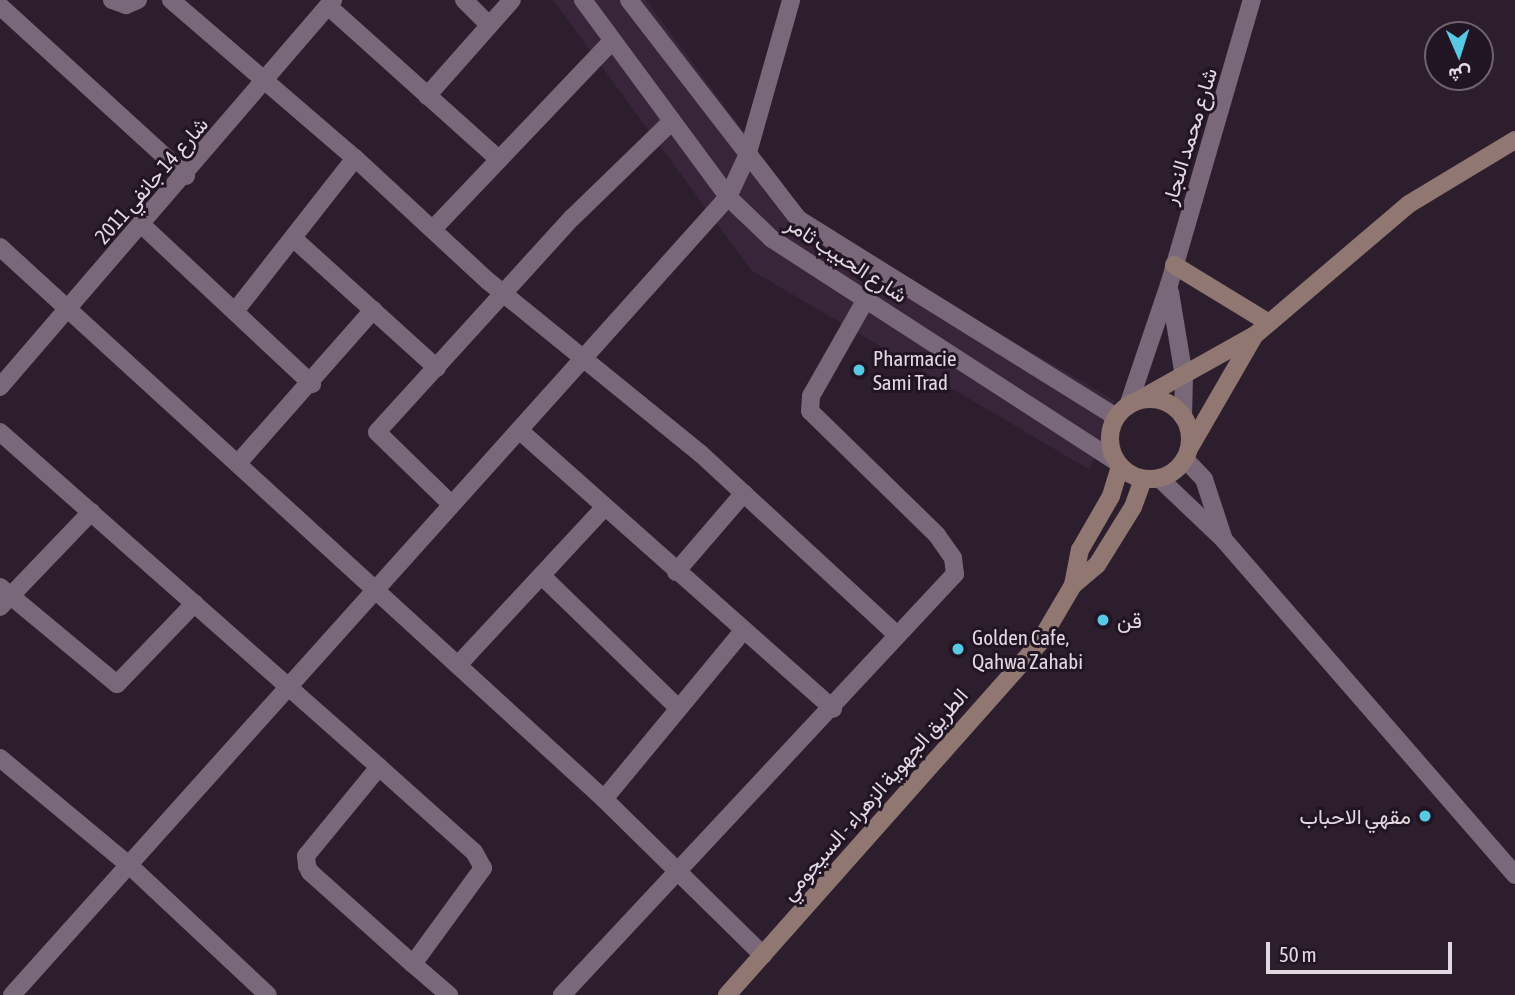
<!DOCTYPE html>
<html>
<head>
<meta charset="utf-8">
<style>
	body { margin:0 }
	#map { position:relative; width:1515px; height:995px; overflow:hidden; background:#2c1e2c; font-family:"Asap Condensed",Vazirmatn,sans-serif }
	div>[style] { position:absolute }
	.built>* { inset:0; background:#382539 }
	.minor>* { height:18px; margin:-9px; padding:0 9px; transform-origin:9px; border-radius:9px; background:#796879 }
	.tertiary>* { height:18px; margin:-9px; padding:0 9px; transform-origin:9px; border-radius:9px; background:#796879 }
	.secondary>* { height:18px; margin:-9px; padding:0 9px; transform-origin:9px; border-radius:9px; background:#907772 }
	.secondary>.ring { margin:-9px; padding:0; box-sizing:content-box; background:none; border:18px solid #907772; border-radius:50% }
	.dots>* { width:19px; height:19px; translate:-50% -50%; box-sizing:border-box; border:4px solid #221523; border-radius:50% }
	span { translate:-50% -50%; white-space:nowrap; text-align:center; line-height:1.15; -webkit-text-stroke:6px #221523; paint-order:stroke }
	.street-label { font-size:21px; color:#e2d8e2 }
	.poi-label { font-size:21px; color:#e2d8e2 }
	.left { translate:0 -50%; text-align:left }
	.right { translate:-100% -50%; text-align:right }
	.north { position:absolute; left:1424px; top:21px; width:70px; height:70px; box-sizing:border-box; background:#221523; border:2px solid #6f636f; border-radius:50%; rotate:177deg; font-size:19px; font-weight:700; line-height:28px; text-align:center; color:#e2d8e2 }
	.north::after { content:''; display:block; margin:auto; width:24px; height:32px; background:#57c9e2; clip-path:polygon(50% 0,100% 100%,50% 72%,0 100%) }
	.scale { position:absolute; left:1266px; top:942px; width:186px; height:32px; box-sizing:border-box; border:4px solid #e2d8e2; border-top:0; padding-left:9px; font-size:21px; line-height:24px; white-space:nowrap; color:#e2d8e2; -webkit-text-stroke:5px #221523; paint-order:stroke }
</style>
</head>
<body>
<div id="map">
	<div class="built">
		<div style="clip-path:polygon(553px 0,646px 0,811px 222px,1115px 401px,1090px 470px,751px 270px)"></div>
	</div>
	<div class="minor">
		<div style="left:112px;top:0;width:15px;rotate:20deg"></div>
		<div style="left:126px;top:5px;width:13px;rotate:-23deg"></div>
		<div style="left:171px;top:0;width:243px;rotate:40.7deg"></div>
		<div style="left:355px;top:158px;width:181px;rotate:42.8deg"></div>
		<div style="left:488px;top:281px;width:274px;rotate:39.1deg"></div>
		<div style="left:701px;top:454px;width:267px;rotate:42.7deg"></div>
		<div style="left:464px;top:0;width:35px;rotate:45deg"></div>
		<div style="left:583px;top:0;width:245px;rotate:53.6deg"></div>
		<div style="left:728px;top:197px;width:61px;rotate:43.7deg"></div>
		<div style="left:772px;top:239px;width:411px;rotate:32.9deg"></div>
		<div style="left:629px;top:0;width:277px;rotate:52.3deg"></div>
		<div style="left:798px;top:219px;width:375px;rotate:31.9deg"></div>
		<div style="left:0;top:6px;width:252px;rotate:42.4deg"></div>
		<div style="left:328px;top:6px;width:226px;rotate:41.9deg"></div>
		<div style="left:427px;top:96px;width:128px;rotate:-48.5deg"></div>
		<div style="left:142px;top:225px;width:233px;rotate:43.1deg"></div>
		<div style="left:433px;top:229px;width:260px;rotate:-46.4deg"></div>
		<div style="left:293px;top:238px;width:194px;rotate:42.1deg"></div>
		<div style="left:0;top:247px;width:818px;rotate:42.42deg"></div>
		<div style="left:604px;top:799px;width:223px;rotate:44.5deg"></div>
		<div style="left:236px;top:310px;width:193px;rotate:-51.9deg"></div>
		<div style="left:0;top:387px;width:511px;rotate:-49.29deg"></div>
		<div style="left:519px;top:430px;width:420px;rotate:41.6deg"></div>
		<div style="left:0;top:432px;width:506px;rotate:41.47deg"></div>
		<div style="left:239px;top:462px;width:203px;rotate:-48.6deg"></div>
		<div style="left:1159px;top:478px;width:90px;rotate:43.6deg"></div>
		<div style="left:1224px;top:540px;width:64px;rotate:-108.2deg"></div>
		<div style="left:1204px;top:479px;width:28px;rotate:-134deg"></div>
		<div style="left:451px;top:504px;width:103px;rotate:-135.8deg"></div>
		<div style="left:377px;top:432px;width:290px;rotate:-47.7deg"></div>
		<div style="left:572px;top:218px;width:139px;rotate:-44.1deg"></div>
		<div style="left:1224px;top:540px;width:444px;rotate:49deg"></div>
		<div style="left:676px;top:572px;width:104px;rotate:-49.3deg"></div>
		<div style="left:543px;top:577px;width:187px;rotate:44.1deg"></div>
		<div style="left:0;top:587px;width:152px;rotate:39.7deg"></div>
		<div style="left:117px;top:684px;width:112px;rotate:-46.1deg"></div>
		<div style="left:0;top:607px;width:132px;rotate:-46.2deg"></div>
		<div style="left:458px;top:665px;width:214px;rotate:-47.1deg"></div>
		<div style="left:0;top:758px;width:168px;rotate:39.7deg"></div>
		<div style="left:129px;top:865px;width:190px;rotate:43.1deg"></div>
		<div style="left:604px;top:799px;width:218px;rotate:-50.4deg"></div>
		<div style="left:413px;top:964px;width:119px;rotate:-53.9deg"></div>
		<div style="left:483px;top:868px;width:18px;rotate:-119deg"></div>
		<div style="left:474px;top:852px;width:127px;rotate:-138.2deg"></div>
		<div style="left:379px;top:767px;width:115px;rotate:129.4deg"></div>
		<div style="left:306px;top:856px;width:10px;rotate:84deg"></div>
		<div style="left:307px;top:866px;width:7px;rotate:63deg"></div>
		<div style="left:310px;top:872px;width:138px;rotate:41.8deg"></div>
		<div style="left:413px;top:964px;width:48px;rotate:40.7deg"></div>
		<div style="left:12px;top:995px;width:1072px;rotate:-48.1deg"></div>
		<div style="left:728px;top:197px;width:45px;rotate:-65.1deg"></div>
		<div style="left:747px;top:156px;width:162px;rotate:-74.2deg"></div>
		<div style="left:562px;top:995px;width:576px;rotate:-46.97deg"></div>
		<div style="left:955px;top:574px;width:16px;rotate:-97deg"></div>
		<div style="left:953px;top:558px;width:28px;rotate:-125deg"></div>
		<div style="left:937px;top:535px;width:177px;rotate:-135.7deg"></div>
		<div style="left:810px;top:411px;width:15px;rotate:-86deg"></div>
		<div style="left:811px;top:396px;width:112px;rotate:-60.4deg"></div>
	</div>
	<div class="tertiary">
		<div style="left:1170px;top:292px;width:86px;rotate:80.6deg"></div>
		<div style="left:1184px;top:377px;width:40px;rotate:91.4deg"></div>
		<div style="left:1128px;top:406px;width:128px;rotate:-71.3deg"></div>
		<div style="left:1169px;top:285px;width:297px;rotate:-73.8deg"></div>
	</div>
	<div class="secondary">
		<div style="left:1174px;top:265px;width:111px;rotate:31.4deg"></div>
		<div class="ring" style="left:1110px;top:399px;width:62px;height:62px"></div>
		<div style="left:1135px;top:402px;width:137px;rotate:-29.2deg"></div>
		<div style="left:1255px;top:335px;width:202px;rotate:-40.4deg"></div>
		<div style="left:1409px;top:204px;width:124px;rotate:-31.1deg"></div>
		<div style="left:1190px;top:447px;width:126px;rotate:-60deg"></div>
		<div style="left:1073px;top:585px;width:31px;rotate:-40deg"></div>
		<div style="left:1097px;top:565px;width:68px;rotate:-58.2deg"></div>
		<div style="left:1133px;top:507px;width:30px;rotate:-70deg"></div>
		<div style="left:727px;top:995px;width:470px;rotate:-48.4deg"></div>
		<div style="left:1039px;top:643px;width:67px;rotate:-59.6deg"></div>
		<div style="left:1073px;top:585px;width:36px;rotate:-79deg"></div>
		<div style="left:1080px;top:550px;width:62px;rotate:-60.1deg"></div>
		<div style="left:1111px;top:496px;width:31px;rotate:-73deg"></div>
	</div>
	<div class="dots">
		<div style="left:859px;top:370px;background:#57c9e2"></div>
		<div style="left:1103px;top:620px;background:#57c9e2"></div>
		<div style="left:958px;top:649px;background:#57c9e2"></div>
		<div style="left:1425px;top:816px;background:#57c9e2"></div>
	</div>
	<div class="street-label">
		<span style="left:1189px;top:136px;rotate:-73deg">شارع محمد النجار</span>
		<span style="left:151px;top:180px;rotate:-49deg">شارع 14 جانفي 2011</span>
		<span style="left:847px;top:259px;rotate:33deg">شارع الحبيب ثامر</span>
		<span style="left:874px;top:794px;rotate:-49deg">الطريق الجهوية الزهراء - السيجومي</span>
	</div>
	<div class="poi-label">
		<span class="left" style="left:873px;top:370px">Pharmacie<br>Sami Trad</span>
		<span class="left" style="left:1117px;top:620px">قن</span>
		<span class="left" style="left:972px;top:649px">Golden Cafe,<br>Qahwa Zahabi</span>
		<span class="right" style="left:1411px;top:816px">مقهي الاحباب</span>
	</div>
	<div class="north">ش</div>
	<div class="scale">50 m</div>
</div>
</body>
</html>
